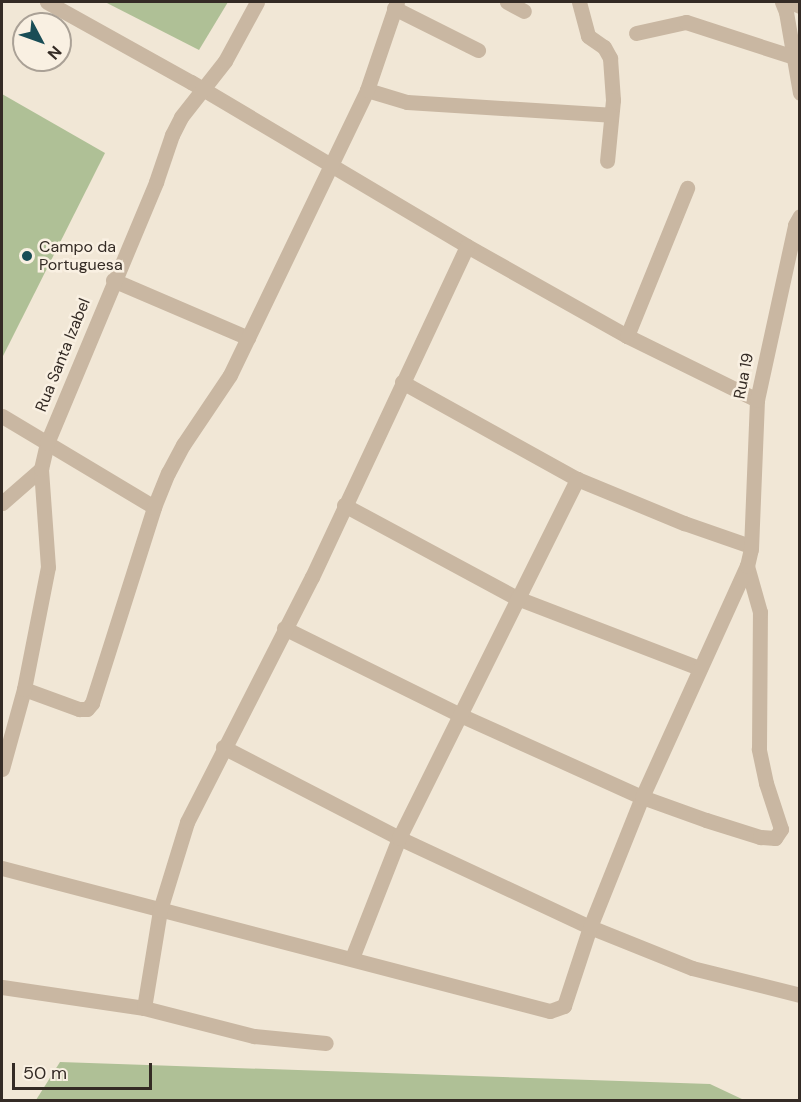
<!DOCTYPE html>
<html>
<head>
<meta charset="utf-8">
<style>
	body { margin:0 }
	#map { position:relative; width:801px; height:1102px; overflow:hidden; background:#f1e7d6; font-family:"DM Sans",sans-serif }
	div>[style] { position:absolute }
	.green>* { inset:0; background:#afc096 }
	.minor>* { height:15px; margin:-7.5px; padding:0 7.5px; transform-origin:7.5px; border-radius:7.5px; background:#c9b7a2 }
	.dots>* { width:16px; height:16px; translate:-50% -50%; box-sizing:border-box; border:3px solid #f9f0e2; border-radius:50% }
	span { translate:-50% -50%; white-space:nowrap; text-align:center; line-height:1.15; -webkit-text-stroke:5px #f9f0e2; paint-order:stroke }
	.poi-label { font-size:16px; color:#342b25 }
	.left { translate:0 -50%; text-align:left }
	.street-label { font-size:16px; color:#342b25 }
	.frame { position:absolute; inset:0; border:3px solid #342b25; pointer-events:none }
	.north { position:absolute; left:12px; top:12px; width:60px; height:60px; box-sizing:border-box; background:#f9f0e2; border:2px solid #aaa196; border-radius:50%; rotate:131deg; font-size:16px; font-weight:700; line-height:24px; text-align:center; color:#342b25 }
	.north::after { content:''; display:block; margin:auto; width:21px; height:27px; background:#194d56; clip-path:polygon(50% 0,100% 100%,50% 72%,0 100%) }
	.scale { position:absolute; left:12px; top:1063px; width:140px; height:27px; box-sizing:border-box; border:3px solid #342b25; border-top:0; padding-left:8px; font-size:18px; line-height:21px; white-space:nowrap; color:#342b25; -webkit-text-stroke:4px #f9f0e2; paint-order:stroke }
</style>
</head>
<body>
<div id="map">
	<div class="green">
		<div style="clip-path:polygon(105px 2px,228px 2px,199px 50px)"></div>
		<div style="clip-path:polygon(2px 94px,105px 153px,2px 358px)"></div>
		<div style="clip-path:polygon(60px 1062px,710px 1084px,744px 1100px,36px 1100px)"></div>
	</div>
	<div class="minor">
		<div style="left:47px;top:2px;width:165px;rotate:29.1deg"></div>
		<div style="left:191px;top:82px;width:321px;rotate:30.7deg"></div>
		<div style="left:467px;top:246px;width:184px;rotate:29.4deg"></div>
		<div style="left:627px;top:336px;width:145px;rotate:26.2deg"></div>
		<div style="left:507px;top:2px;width:19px;rotate:28deg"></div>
		<div style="left:579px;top:2px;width:35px;rotate:75deg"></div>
		<div style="left:588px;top:36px;width:19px;rotate:35deg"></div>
		<div style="left:604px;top:47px;width:13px;rotate:61deg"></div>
		<div style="left:610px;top:58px;width:42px;rotate:85.9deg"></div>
		<div style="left:613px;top:100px;width:61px;rotate:95.6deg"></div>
		<div style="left:782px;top:2px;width:11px;rotate:68deg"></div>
		<div style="left:786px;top:12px;width:82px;rotate:80.2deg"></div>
		<div style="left:791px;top:2px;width:10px;rotate:24deg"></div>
		<div style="left:394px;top:8px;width:94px;rotate:26.6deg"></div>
		<div style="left:636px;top:33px;width:51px;rotate:-12.4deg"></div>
		<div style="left:686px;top:22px;width:114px;rotate:18deg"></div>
		<div style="left:367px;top:90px;width:42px;rotate:16.7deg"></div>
		<div style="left:407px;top:102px;width:204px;rotate:3.6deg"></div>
		<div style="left:113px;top:280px;width:147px;rotate:23.2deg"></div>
		<div style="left:627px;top:336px;width:160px;rotate:-67.9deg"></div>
		<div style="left:402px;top:382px;width:200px;rotate:29deg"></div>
		<div style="left:577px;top:479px;width:116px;rotate:22.4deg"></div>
		<div style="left:684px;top:523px;width:70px;rotate:19.2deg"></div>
		<div style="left:2px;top:416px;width:177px;rotate:30.9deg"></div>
		<div style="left:2px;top:503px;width:52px;rotate:-41.1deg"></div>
		<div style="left:344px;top:505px;width:196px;rotate:28.3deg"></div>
		<div style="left:517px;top:598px;width:195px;rotate:21deg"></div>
		<div style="left:284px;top:628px;width:196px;rotate:26.3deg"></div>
		<div style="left:460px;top:715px;width:200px;rotate:24.3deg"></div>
		<div style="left:642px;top:797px;width:68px;rotate:19.8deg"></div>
		<div style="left:706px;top:820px;width:57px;rotate:17.5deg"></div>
		<div style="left:760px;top:837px;width:15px;rotate:4deg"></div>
		<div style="left:775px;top:838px;width:11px;rotate:-56deg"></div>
		<div style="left:781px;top:829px;width:48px;rotate:-108.1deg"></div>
		<div style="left:766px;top:783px;width:35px;rotate:-102deg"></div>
		<div style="left:759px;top:749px;width:137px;rotate:-89.6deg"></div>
		<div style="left:760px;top:612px;width:48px;rotate:-105.8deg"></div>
		<div style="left:24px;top:689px;width:59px;rotate:20deg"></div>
		<div style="left:79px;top:709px;width:8px"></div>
		<div style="left:87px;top:709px;width:8px;rotate:-50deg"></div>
		<div style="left:92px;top:703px;width:206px;rotate:-72.4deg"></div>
		<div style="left:154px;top:507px;width:37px;rotate:-68deg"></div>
		<div style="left:168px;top:473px;width:32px;rotate:-62deg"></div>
		<div style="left:183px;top:445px;width:84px;rotate:-56.1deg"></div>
		<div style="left:230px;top:375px;width:316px;rotate:-64.3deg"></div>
		<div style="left:367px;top:90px;width:93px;rotate:-71.2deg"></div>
		<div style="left:223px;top:747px;width:198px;rotate:27.3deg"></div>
		<div style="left:399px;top:838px;width:211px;rotate:25deg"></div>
		<div style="left:590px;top:927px;width:110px;rotate:21.9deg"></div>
		<div style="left:692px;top:968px;width:111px;rotate:14deg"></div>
		<div style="left:2px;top:769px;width:83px;rotate:-74.6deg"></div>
		<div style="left:24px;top:689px;width:124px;rotate:-78.9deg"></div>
		<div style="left:48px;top:567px;width:98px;rotate:-94.1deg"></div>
		<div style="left:41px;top:469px;width:27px;rotate:-77deg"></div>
		<div style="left:47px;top:443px;width:283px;rotate:-67.3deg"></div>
		<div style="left:156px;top:182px;width:50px;rotate:-71.2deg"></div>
		<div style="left:172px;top:135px;width:20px;rotate:-63deg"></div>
		<div style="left:181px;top:117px;width:71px;rotate:-51.8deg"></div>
		<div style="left:225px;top:61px;width:67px;rotate:-61.5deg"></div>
		<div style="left:2px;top:868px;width:566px;rotate:14.63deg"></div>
		<div style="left:550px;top:1011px;width:15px;rotate:-20deg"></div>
		<div style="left:564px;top:1006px;width:83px;rotate:-71.8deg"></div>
		<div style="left:590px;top:927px;width:140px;rotate:-68.2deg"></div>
		<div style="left:642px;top:797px;width:254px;rotate:-65.6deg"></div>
		<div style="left:747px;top:566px;width:17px;rotate:-77deg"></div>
		<div style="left:751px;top:549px;width:149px;rotate:-87.7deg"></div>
		<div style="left:757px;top:400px;width:179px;rotate:-77.7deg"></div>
		<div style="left:795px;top:225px;width:10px;rotate:-61deg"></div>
		<div style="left:352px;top:958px;width:129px;rotate:-68.6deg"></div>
		<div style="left:399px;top:838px;width:401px;rotate:-63.6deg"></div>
		<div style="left:2px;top:987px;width:144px;rotate:8.4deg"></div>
		<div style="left:144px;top:1008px;width:114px;rotate:14.3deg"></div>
		<div style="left:254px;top:1036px;width:72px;rotate:5.6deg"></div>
		<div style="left:144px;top:1008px;width:99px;rotate:-80.7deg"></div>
		<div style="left:160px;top:910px;width:92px;rotate:-72.9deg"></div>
		<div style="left:187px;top:822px;width:275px;rotate:-63deg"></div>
		<div style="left:312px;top:577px;width:365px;rotate:-64.9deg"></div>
	</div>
	<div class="dots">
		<div style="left:27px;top:256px;background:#194d56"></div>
	</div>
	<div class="poi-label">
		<span class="left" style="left:39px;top:256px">Campo da<br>Portuguesa</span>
	</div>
	<div class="street-label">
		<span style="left:63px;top:355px;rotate:-68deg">Rua Santa Izabel</span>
		<span style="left:744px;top:376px;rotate:-79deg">Rua 19</span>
	</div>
	<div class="frame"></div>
	<div class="north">N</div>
	<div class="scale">50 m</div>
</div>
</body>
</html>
